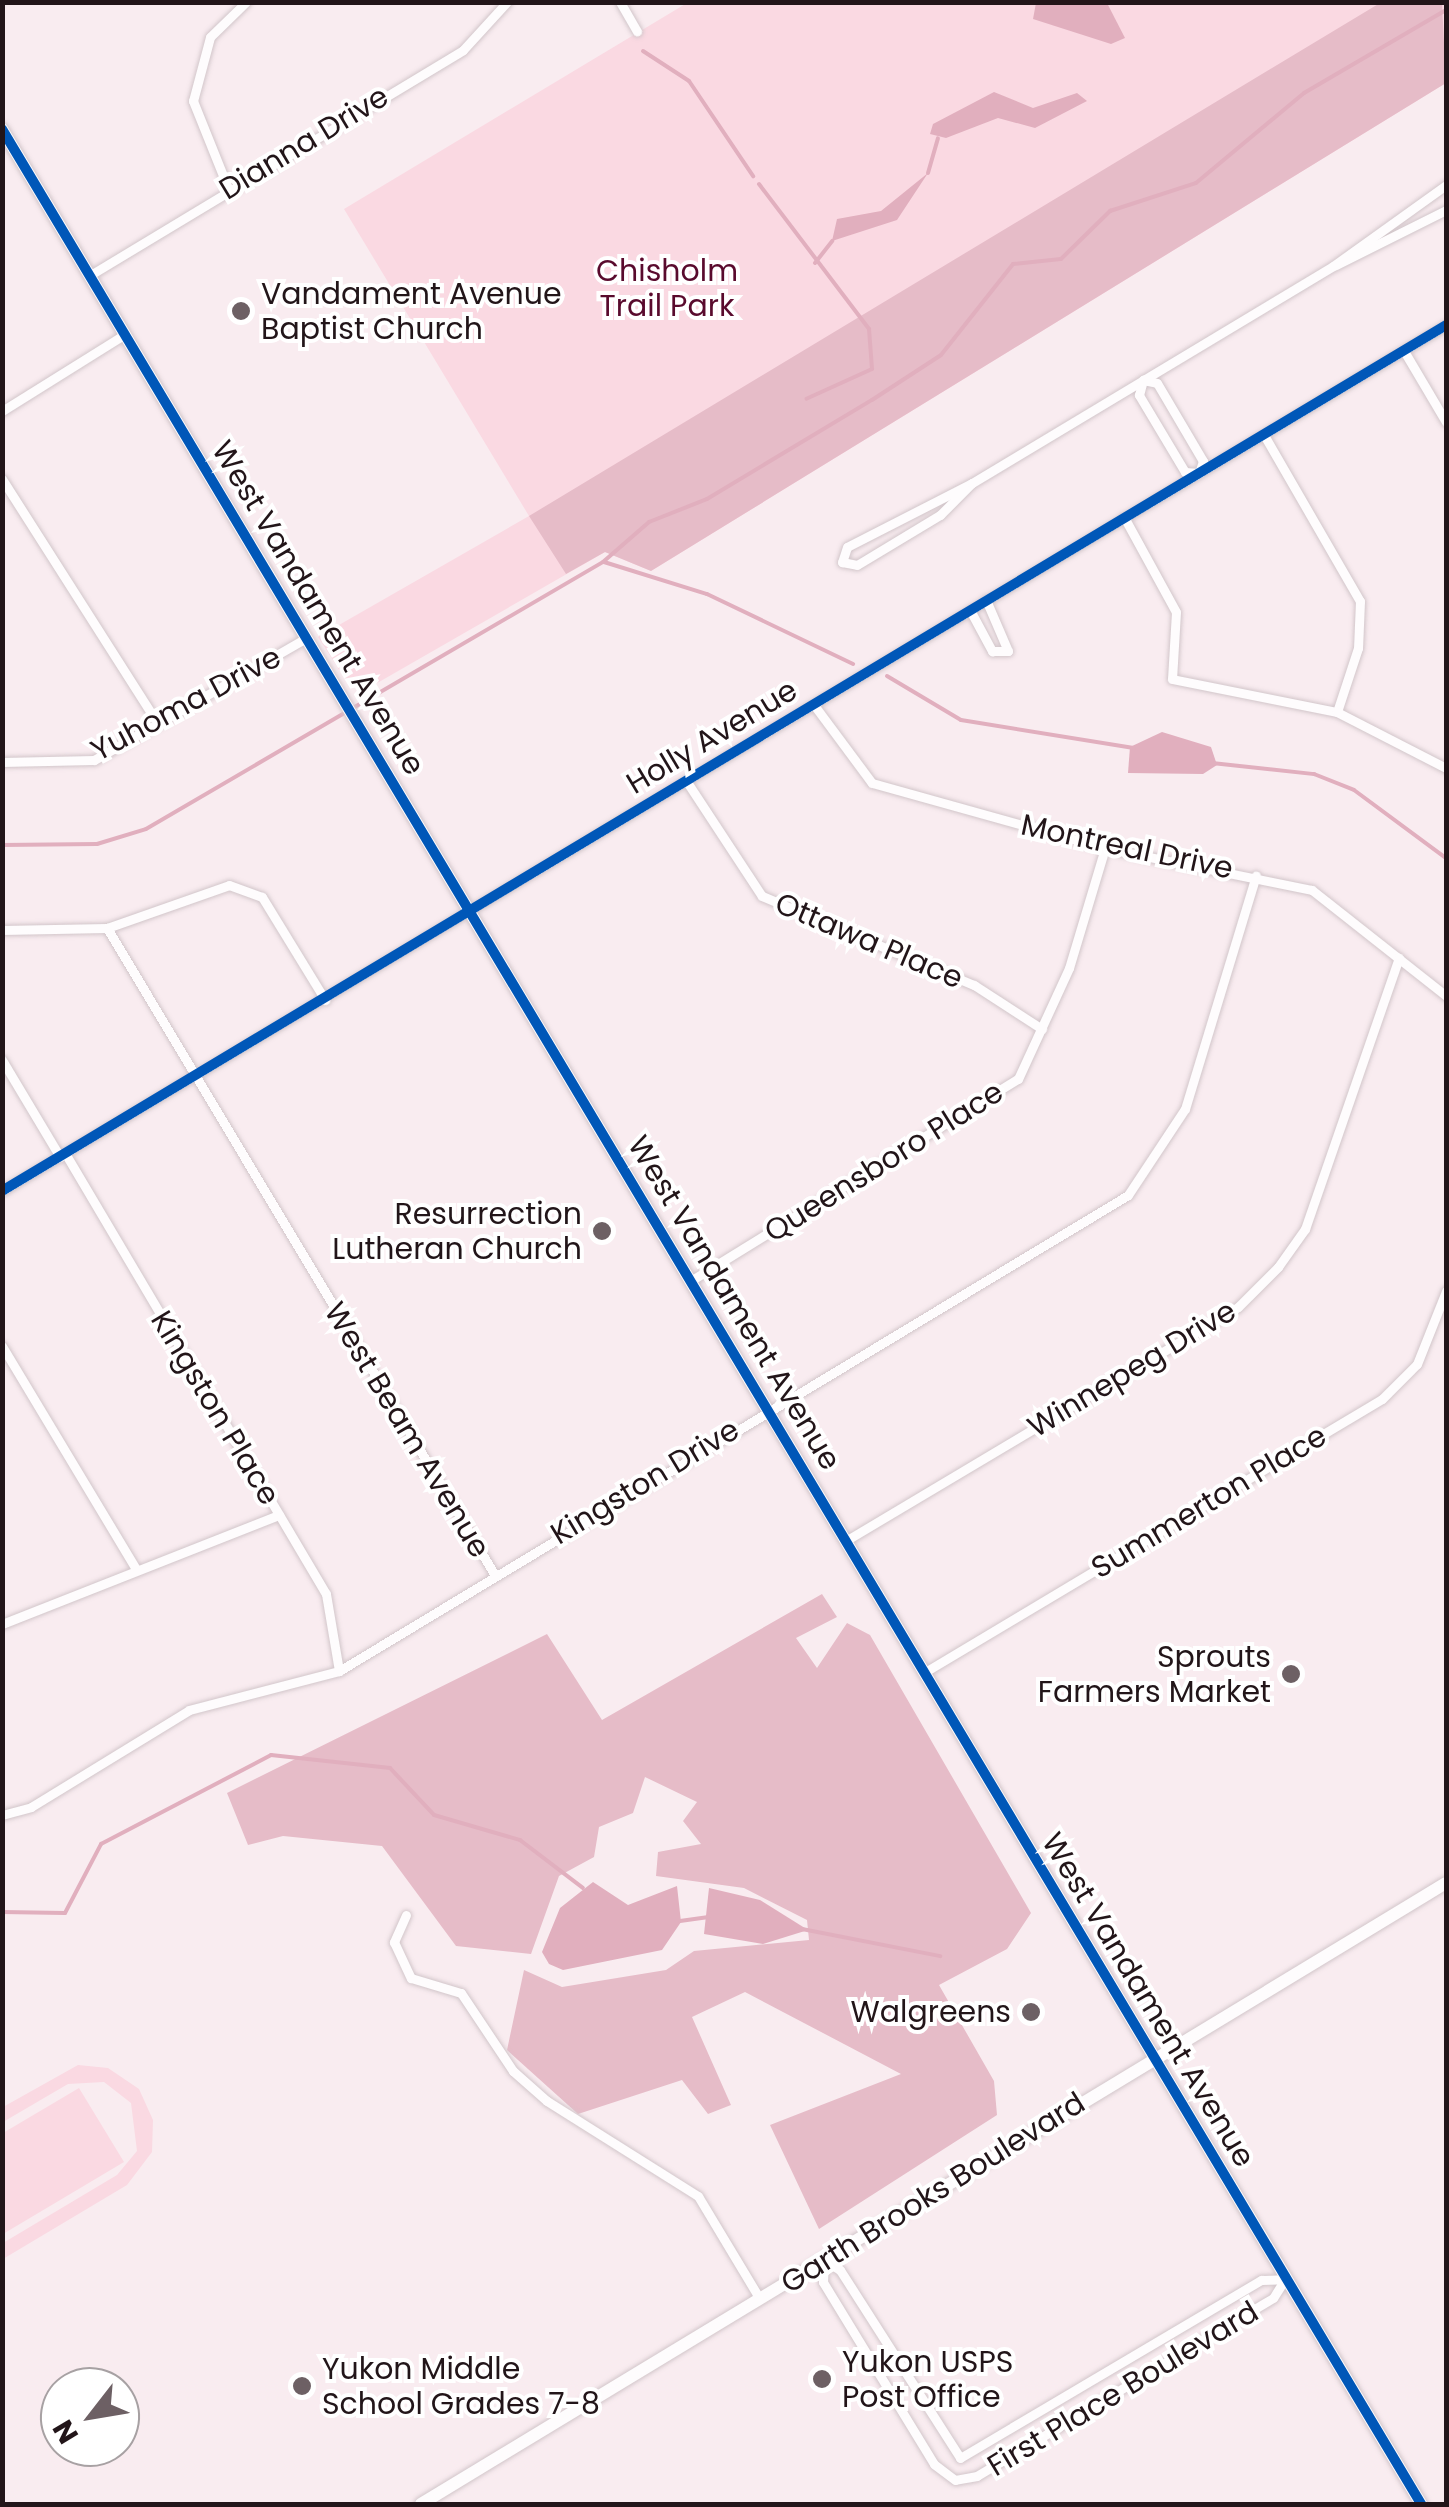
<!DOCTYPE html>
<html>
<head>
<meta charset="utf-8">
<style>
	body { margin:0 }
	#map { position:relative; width:1449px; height:2507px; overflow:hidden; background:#f9ecf0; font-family:Poppins,sans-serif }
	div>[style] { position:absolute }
	.green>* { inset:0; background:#fad9e2 }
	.forest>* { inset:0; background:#e6bcc8 }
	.water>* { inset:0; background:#e1afbe }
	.stream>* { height:4px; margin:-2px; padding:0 2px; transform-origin:2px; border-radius:2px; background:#e1afbe }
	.roads { filter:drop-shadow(0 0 2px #d2c6ca) drop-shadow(0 0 2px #d2c6ca) }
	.street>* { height:9px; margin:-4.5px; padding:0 4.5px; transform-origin:4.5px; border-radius:4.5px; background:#fefcfd }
	.secondary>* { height:12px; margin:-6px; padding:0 6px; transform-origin:6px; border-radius:6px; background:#fefcfd }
	.cycleway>* { height:10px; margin:-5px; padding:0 5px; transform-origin:5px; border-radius:5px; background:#0057b8 }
	.dots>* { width:28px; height:28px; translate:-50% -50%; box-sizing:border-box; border:5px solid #fff; border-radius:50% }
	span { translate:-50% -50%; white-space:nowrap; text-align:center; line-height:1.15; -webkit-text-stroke:8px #fff; paint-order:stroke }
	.street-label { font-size:30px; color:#221519 }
	.park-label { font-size:30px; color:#590a2d }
	.poi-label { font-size:30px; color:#221519 }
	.left { translate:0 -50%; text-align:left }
	.right { translate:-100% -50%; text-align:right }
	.frame { position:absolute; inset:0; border:5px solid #221519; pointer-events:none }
	.north { position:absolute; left:40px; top:2367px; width:100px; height:100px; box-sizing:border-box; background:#fff; border:2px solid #a7a1a3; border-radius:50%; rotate:239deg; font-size:28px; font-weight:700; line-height:40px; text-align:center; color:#221519 }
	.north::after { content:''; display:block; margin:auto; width:35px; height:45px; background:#6d6064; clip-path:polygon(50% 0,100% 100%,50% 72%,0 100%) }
</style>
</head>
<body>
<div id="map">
	<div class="green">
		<div style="clip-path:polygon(687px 3px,1446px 3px,1446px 83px,651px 571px,605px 552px,372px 686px,351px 688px,318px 637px,529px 516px,344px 209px)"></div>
		<div style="clip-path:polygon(78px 2065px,108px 2068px,139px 2089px,153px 2120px,152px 2152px,127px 2185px,3px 2259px,3px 2243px,117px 2175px,137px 2151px,131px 2103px,104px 2082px,68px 2084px,3px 2122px,3px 2107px)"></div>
		<div style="clip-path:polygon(79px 2088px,124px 2162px,3px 2234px,3px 2133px)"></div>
	</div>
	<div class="forest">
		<div style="clip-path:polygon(1380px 3px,1442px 3px,1446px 83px,651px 571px,605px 552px,566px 574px,529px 516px)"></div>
		<div style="clip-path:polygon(822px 1594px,837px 1617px,796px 1638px,817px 1668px,847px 1623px,870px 1635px,1031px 1913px,1007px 1949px,939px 1985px,994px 2081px,997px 2115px,819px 2229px,770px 2125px,901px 2074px,745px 1992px,692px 2017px,731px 2105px,708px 2114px,682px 2080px,578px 2114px,507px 2050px,524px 1970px,562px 1987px,666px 1970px,694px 1951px,809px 1940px,807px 1920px,744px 1888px,656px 1876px,658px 1852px,701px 1844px,683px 1821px,697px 1802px,645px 1777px,633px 1813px,599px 1827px,594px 1857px,559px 1876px,531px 1954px,456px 1946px,382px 1846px,283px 1836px,248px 1845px,227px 1793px,547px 1634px,602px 1720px)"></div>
	</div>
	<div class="water">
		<div style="clip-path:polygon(1036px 3px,1107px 3px,1125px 38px,1111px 44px,1033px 19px)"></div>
		<div style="clip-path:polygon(994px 92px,1033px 108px,1077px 93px,1087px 101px,1035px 128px,998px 118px,946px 138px,930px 134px,933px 124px)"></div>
		<div style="clip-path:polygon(928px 173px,897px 220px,832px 241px,837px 219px,881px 211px)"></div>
		<div style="clip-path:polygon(1162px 732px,1211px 747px,1217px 765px,1203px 774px,1128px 773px,1130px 747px)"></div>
		<div style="clip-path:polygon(593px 1882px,628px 1905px,677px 1886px,681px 1922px,662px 1950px,563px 1970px,549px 1964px,542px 1952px,560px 1908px)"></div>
		<div style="clip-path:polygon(709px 1888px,760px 1900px,808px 1930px,763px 1944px,704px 1934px)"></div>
	</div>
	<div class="stream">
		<div style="left:643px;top:51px;width:55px;rotate:33.1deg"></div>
		<div style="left:689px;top:81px;width:115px;rotate:56deg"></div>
		<div style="left:928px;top:173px;width:36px;rotate:-74deg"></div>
		<div style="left:759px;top:184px;width:182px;rotate:52.8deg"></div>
		<div style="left:869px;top:329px;width:40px;rotate:85.7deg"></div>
		<div style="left:872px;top:369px;width:72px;rotate:155.6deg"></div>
		<div style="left:815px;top:263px;width:28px;rotate:-52deg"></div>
		<div style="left:604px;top:562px;width:108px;rotate:17.3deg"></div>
		<div style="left:707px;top:594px;width:162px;rotate:25.6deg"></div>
		<div style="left:887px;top:676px;width:86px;rotate:30.7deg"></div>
		<div style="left:961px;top:720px;width:175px;rotate:9.2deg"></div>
		<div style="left:1212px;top:763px;width:103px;rotate:6.2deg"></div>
		<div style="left:1314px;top:774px;width:43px;rotate:21.8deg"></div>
		<div style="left:1354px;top:790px;width:114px;rotate:36.5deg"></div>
		<div style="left:2px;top:845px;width:95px;rotate:-0.6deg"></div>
		<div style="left:97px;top:844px;width:51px;rotate:-17deg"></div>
		<div style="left:146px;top:829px;width:529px;rotate:-30.3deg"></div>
		<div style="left:603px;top:562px;width:61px;rotate:-41deg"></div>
		<div style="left:649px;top:522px;width:62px;rotate:-21.6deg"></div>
		<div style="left:707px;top:499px;width:192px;rotate:-31deg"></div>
		<div style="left:872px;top:400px;width:82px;rotate:-33.1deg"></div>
		<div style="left:941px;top:355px;width:116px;rotate:-51.6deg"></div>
		<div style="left:1013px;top:264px;width:48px;rotate:-5.9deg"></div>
		<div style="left:1061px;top:259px;width:69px;rotate:-44.4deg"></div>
		<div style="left:1110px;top:211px;width:90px;rotate:-18deg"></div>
		<div style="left:1196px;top:183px;width:141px;rotate:-39.8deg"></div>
		<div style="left:1304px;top:93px;width:164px;rotate:-30.3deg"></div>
		<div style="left:2px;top:1912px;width:63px;rotate:0.9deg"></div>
		<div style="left:65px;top:1913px;width:78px;rotate:-62.4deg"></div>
		<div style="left:101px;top:1844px;width:192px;rotate:-27.6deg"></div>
		<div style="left:271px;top:1755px;width:120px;rotate:6.2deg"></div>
		<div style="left:390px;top:1768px;width:64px;rotate:46.9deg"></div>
		<div style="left:434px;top:1815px;width:90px;rotate:16.2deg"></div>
		<div style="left:520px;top:1840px;width:79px;rotate:37.3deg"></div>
		<div style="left:680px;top:1921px;width:29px;rotate:-8deg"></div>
		<div style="left:802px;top:1929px;width:141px;rotate:11.1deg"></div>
	</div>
	<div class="roads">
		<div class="street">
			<div style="left:620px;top:2px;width:34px;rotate:60deg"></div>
			<div style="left:228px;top:188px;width:94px;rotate:-111.9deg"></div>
			<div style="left:193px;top:101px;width:66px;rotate:-75.1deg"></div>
			<div style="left:210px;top:37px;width:50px;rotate:-44.2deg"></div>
			<div style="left:1336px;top:265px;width:123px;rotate:-26.6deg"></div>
			<div style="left:92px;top:274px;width:433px;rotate:-31.1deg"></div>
			<div style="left:463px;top:50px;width:65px;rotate:-47.5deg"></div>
			<div style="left:1404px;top:351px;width:82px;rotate:59.4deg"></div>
			<div style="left:1143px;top:380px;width:14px;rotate:12deg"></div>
			<div style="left:1157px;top:383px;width:91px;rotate:59.5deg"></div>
			<div style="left:1203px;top:461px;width:13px;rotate:108deg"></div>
			<div style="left:1199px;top:473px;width:14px;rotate:-176deg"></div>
			<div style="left:1185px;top:472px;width:90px;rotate:-120.9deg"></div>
			<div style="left:1139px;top:395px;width:16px;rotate:-75deg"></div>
			<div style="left:2px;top:411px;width:145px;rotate:-32deg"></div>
			<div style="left:1264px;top:435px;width:192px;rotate:60deg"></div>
			<div style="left:1360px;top:601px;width:47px;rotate:92.4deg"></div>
			<div style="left:1358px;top:648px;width:67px;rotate:108.2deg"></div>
			<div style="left:2px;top:479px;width:290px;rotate:57.5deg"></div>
			<div style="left:972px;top:483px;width:140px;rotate:152.9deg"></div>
			<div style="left:847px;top:547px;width:16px;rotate:108deg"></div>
			<div style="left:842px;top:562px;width:15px;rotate:11deg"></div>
			<div style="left:857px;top:565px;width:97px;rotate:-31.1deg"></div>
			<div style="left:940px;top:515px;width:45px;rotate:-45deg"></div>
			<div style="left:972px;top:483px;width:421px;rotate:-31deg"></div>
			<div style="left:1333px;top:266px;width:139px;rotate:-35.6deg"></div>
			<div style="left:1124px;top:517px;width:108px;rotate:61.3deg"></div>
			<div style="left:1176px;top:612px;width:67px;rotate:93.4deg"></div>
			<div style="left:1172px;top:679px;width:168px;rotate:11.3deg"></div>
			<div style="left:1337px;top:712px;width:123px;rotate:27.2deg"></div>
			<div style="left:970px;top:610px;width:47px;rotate:61.8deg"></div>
			<div style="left:992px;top:651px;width:16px"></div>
			<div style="left:1008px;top:651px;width:56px;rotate:-113.3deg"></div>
			<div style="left:814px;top:705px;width:97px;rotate:53.4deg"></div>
			<div style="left:872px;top:783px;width:242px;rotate:15.6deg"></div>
			<div style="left:1105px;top:848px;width:211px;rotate:11.5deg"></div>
			<div style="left:1312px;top:890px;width:171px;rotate:38.3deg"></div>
			<div style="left:2px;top:762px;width:92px;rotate:-1.2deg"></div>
			<div style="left:94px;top:760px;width:245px;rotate:-29.9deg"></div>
			<div style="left:687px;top:782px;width:136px;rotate:56.7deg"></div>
			<div style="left:762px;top:896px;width:230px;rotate:22.8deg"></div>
			<div style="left:974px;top:985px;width:81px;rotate:32.9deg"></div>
			<div style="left:107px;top:928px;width:751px;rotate:59.06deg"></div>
			<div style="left:2px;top:930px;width:105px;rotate:-1.1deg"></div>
			<div style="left:107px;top:928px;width:129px;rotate:-19.4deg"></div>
			<div style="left:229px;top:885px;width:35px;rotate:20deg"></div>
			<div style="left:262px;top:897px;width:121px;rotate:58.5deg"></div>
			<div style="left:2px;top:1060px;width:113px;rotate:59.1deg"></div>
			<div style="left:65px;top:1153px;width:512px;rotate:59.38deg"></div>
			<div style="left:326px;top:1594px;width:78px;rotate:80.4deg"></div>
			<div style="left:2px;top:1191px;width:1684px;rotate:-30.95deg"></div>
			<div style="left:692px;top:1280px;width:383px;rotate:-31.7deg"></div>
			<div style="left:1018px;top:1079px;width:122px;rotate:-65.3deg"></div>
			<div style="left:1069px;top:968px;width:125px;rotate:-73.3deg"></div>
			<div style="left:2px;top:1346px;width:260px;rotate:59deg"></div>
			<div style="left:847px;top:1540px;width:455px;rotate:-30.8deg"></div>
			<div style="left:1238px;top:1307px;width:57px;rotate:-45deg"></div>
			<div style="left:1278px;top:1267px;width:47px;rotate:-54.6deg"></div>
			<div style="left:1305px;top:1229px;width:287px;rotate:-70.9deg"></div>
			<div style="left:2px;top:1624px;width:298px;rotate:-21.5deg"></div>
			<div style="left:925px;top:1672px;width:532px;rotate:-30.85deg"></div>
			<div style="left:1382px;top:1399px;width:49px;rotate:-45deg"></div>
			<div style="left:1417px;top:1364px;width:79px;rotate:-68.3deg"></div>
			<div style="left:2px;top:1815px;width:30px;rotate:-15deg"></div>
			<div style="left:31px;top:1807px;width:185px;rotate:-31.5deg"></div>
			<div style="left:189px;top:1710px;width:155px;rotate:-14.6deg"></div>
			<div style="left:339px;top:1671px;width:921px;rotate:-31.1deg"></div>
			<div style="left:1128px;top:1195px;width:103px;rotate:-56.5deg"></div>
			<div style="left:1185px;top:1109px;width:244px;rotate:-73.1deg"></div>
			<div style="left:406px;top:1915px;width:30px;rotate:114deg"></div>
			<div style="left:394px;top:1942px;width:40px;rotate:65deg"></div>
			<div style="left:411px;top:1978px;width:52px;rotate:16.7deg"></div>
			<div style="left:461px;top:1993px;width:94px;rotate:56.3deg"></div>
			<div style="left:513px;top:2071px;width:45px;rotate:41.4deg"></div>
			<div style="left:547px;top:2101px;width:178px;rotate:32.2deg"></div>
			<div style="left:698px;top:2196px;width:120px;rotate:59deg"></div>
			<div style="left:824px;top:2260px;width:19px;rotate:32deg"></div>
			<div style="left:840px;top:2270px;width:223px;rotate:57.4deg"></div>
			<div style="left:960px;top:2458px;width:350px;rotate:-30.6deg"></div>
			<div style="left:1261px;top:2280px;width:24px;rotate:-2deg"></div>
			<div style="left:1285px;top:2279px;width:22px;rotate:122deg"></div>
			<div style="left:1273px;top:2298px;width:345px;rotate:149deg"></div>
			<div style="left:977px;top:2476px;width:22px;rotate:170deg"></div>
			<div style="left:955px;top:2480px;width:26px;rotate:-143deg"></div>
			<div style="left:934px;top:2464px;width:213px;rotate:-121.4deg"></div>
			<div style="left:823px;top:2282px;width:22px;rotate:-87deg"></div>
		</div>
		<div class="secondary">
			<div style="left:2px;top:129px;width:2767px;rotate:59.14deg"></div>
			<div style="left:421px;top:2504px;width:1198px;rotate:-31.21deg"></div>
		</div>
	</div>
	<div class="cycleway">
		<div style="left:2px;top:129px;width:2767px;rotate:59.14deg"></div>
		<div style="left:2px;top:1191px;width:1684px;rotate:-30.95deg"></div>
	</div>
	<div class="dots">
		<div style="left:241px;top:311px;background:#6d6064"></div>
		<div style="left:602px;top:1231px;background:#6d6064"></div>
		<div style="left:1291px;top:1674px;background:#6d6064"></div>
		<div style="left:1031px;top:2012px;background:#6d6064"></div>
		<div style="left:822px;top:2379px;background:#6d6064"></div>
		<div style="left:302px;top:2386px;background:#6d6064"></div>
	</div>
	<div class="street-label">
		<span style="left:304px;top:143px;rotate:-31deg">Dianna Drive</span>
		<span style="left:318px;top:608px;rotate:59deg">West Vandament Avenue</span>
		<span style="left:186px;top:704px;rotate:-28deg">Yuhoma Drive</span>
		<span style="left:712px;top:737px;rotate:-31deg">Holly Avenue</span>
		<span style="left:1127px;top:847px;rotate:12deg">Montreal Drive</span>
		<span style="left:869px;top:941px;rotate:23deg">Ottawa Place</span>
		<span style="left:884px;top:1162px;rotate:-32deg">Queensboro Place</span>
		<span style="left:734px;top:1303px;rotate:59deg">West Vandament Avenue</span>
		<span style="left:1132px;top:1369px;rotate:-31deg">Winnepeg Drive</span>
		<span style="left:215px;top:1408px;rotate:59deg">Kingston Place</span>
		<span style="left:407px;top:1430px;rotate:59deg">West Beam Avenue</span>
		<span style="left:645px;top:1482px;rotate:-31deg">Kingston Drive</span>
		<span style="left:1209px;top:1502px;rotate:-31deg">Summerton Place</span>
		<span style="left:1148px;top:2000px;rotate:59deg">West Vandament Avenue</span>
		<span style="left:933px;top:2193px;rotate:-32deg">Garth Brooks Boulevard</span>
		<span style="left:1123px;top:2389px;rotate:-31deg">First Place Boulevard</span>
	</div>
	<div class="park-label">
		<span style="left:667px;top:288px">Chisholm<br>Trail Park</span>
	</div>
	<div class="poi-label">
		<span class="left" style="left:261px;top:311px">Vandament Avenue<br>Baptist Church</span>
		<span class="right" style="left:582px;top:1231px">Resurrection<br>Lutheran Church</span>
		<span class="right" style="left:1271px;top:1674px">Sprouts<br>Farmers Market</span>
		<span class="right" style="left:1011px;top:2012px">Walgreens</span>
		<span class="left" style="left:842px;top:2379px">Yukon USPS<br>Post Office</span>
		<span class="left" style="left:322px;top:2386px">Yukon Middle<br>School Grades 7-8</span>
	</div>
	<div class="frame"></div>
	<div class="north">N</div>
</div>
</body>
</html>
